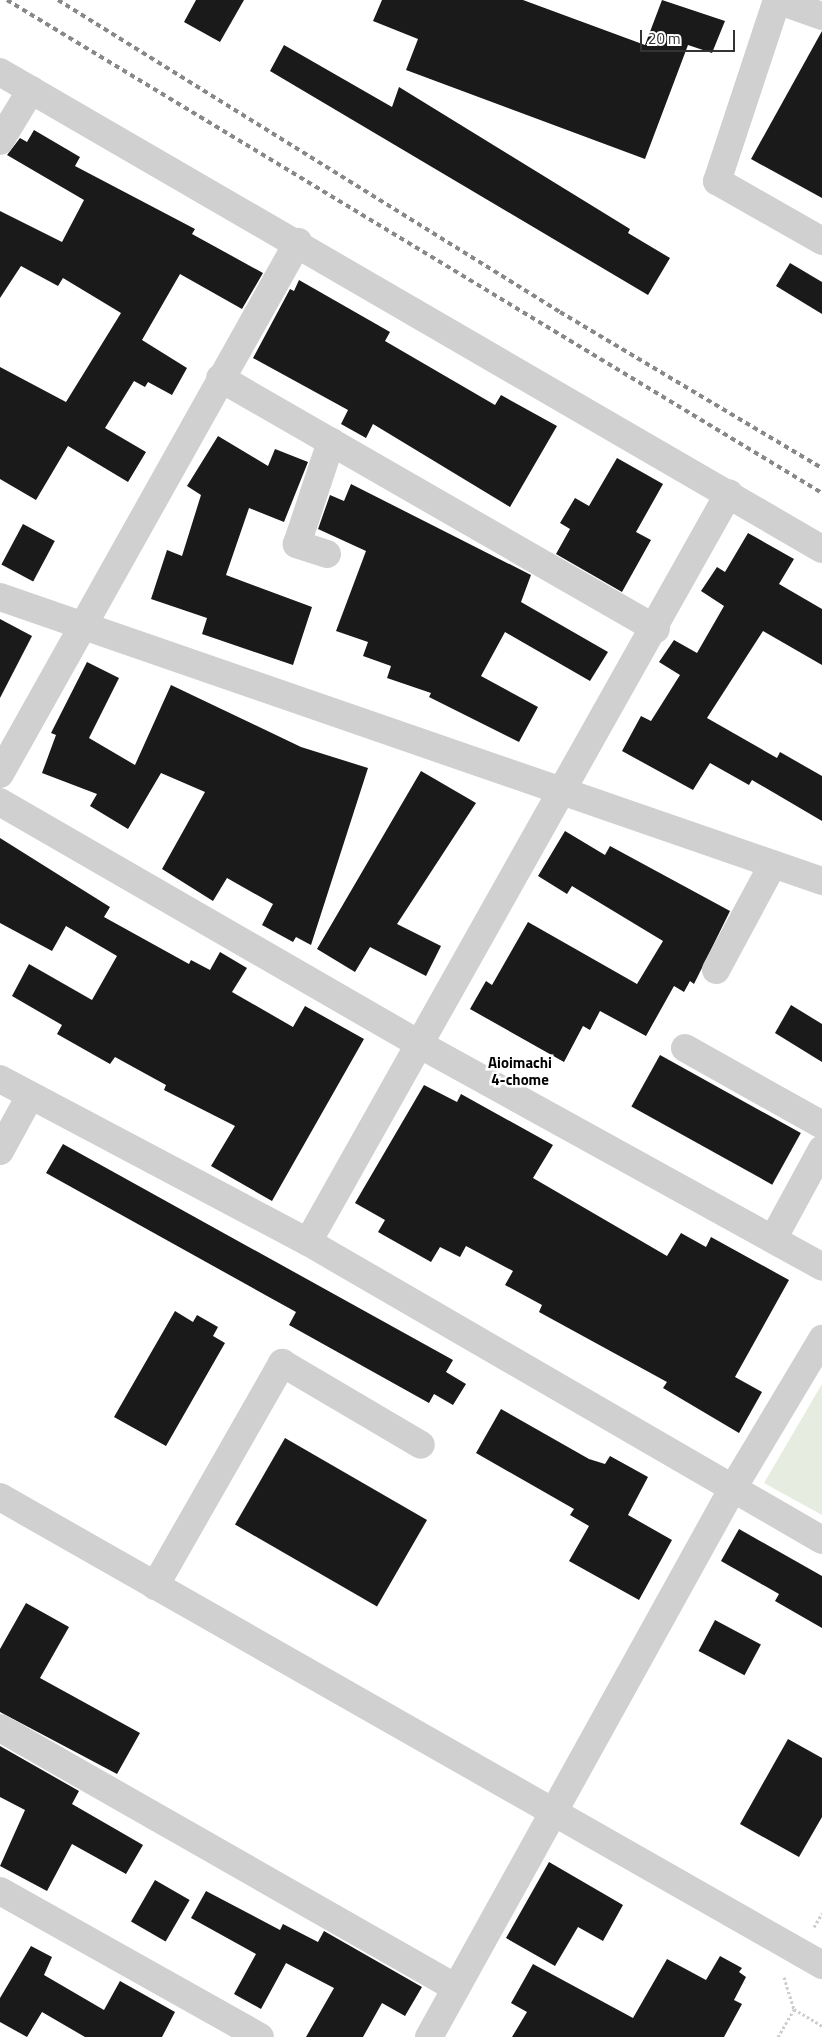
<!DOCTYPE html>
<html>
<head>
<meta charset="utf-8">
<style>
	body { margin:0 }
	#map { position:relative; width:822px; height:2037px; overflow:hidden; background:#fff; font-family:"Titillium Web",sans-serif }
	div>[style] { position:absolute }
	.green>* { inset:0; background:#e6ecdf }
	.building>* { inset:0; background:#1a1a1a; transform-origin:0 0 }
	.path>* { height:3px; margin-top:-1.5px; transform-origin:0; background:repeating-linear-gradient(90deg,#cdcdcd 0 2.5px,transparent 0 5px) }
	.minor>* { height:28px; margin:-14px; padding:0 14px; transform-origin:14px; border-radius:14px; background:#d0d0d0 }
	.rail>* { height:4px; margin-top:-2px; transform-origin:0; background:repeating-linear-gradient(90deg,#888 0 5px,transparent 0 9px) }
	span { translate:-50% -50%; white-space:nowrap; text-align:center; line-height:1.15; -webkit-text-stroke:5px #fff; paint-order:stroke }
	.neighbourhood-label { font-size:15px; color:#000; font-weight:700 }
	.scale { position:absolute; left:640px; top:30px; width:95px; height:22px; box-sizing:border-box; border:2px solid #333; border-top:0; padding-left:6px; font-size:15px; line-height:18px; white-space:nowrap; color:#333; -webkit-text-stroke:4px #fff; paint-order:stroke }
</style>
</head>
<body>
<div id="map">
	<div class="green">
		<div style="clip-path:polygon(822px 1384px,822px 1515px,764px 1483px)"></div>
	</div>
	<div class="building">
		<div style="clip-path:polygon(196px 0,244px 0,220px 42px,184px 22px)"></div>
		<div style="clip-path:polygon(382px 0,523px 0,645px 45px,662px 0,725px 21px,712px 53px,688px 45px,645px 159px,406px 70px,418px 39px,373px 21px)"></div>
		<div style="clip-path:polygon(822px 31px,822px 198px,751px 159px)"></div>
		<div style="clip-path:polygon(284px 45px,392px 107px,399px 87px,630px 229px,628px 233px,670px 258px,648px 295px,270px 71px)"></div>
		<div style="clip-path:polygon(34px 130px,80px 157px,75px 166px,195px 229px,192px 234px,263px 273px,242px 309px,180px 274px,142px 340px,187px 368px,172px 395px,148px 382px,145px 387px,134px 381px,105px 428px,146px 452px,128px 482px,68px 446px,36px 500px,0 479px,0 367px,66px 402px,121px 313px,63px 278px,58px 286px,21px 266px,0 298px,0 211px,62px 242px,84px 200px,7px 155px,20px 138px,27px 142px)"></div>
		<div style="clip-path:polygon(790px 263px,822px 282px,822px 314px,776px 286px)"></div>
		<div style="clip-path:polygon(299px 280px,390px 332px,385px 341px,495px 405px,501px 395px,557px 426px,510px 507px,373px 424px,366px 438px,341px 424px,348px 410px,253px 358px,290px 289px,294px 291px)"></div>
		<div style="clip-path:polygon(218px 436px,268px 466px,275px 449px,308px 462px,284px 522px,249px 508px,226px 575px,312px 607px,293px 665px,202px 634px,207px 618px,151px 599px,167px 550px,182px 556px,201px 495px,187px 486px)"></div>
		<div style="clip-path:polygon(617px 458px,663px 484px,636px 532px,651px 540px,622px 592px,556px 554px,570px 529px,560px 523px,575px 498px,589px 506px)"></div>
		<div style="clip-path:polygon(351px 484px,531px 575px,521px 602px,608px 652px,590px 681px,505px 632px,481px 676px,538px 707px,519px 742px,429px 697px,431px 693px,387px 678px,391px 666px,363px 656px,368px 642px,336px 631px,366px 551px,318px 529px,330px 495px,344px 501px)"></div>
		<div style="left:23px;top:524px;width:36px;height:46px;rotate:28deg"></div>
		<div style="clip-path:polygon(748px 533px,794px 559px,779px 584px,822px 609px,822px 665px,763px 631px,707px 718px,777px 758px,780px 752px,822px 776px,822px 821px,752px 780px,749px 785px,710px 763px,693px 790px,622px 751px,641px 716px,651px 721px,680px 675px,659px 662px,674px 640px,697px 653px,724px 606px,701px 591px,717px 567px,725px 572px)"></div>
		<div style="clip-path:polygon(0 619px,32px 636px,0 698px)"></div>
		<div style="clip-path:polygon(87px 662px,119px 678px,89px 738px,135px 765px,171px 685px,301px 747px,368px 768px,311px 945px,296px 937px,293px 942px,262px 925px,273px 904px,227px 878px,213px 901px,162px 869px,205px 792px,161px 773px,128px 829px,90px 806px,97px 794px,42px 773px,56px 735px,51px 733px)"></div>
		<div style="clip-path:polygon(421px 771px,476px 803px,397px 924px,441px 946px,426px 976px,370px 947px,355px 972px,317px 949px)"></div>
		<div style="clip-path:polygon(565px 831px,605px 855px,610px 846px,730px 911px,694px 984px,690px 981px,684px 992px,674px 986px,646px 1036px,600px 1011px,590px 1030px,583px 1026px,564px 1062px,470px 1009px,486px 981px,492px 985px,528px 922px,637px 984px,663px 941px,572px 886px,567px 894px,538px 876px)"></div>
		<div style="clip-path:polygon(0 838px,110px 907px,104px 917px,189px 964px,191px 960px,210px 970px,220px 952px,247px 968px,232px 992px,293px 1027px,305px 1006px,364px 1039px,272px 1201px,211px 1166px,235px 1126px,164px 1090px,166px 1085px,115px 1057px,110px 1064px,57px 1034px,62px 1025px,12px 996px,29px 964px,92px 1000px,117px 956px,66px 926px,52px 951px,0 923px)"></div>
		<div style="clip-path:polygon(791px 1005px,822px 1024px,822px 1062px,775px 1033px)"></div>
		<div style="left:660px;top:1055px;width:161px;height:59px;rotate:29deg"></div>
		<div style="clip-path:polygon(424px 1085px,457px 1102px,461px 1094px,553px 1145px,533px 1178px,667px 1256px,681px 1233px,706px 1247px,711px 1237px,789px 1280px,735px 1377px,762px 1392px,739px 1433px,663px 1388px,667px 1382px,539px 1312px,542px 1305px,505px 1285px,513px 1271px,466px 1246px,460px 1257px,440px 1247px,431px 1262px,378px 1232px,385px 1220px,355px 1203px)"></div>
		<div style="clip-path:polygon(63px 1144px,453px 1360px,446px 1372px,466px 1384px,453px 1405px,434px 1394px,429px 1403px,289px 1325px,296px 1312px,46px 1173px)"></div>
		<div style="clip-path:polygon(175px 1311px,193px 1322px,197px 1315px,218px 1327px,213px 1336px,225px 1343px,166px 1446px,114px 1417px)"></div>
		<div style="clip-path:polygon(501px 1409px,589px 1459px,605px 1464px,610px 1456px,648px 1477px,628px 1515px,672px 1540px,639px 1600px,569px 1561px,589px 1526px,570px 1515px,574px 1509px,476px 1453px)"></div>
		<div style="left:285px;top:1438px;width:164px;height:100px;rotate:30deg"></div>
		<div style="clip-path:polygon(739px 1529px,822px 1576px,822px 1628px,775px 1601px,779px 1594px,721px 1561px)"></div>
		<div style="clip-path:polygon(26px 1603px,69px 1627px,40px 1678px,140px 1733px,117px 1774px,0 1712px,0 1649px)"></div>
		<div style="left:715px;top:1620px;width:52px;height:35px;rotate:28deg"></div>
		<div style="clip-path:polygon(788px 1739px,822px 1758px,822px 1817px,799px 1857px,740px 1824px)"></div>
		<div style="clip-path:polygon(0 1746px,79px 1791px,72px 1804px,143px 1845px,126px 1874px,72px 1844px,47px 1891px,0 1866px,25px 1810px,0 1797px)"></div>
		<div style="clip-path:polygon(549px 1862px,623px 1905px,603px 1941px,578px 1927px,555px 1966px,506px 1938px)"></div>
		<div style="left:155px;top:1880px;width:40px;height:48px;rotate:30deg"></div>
		<div style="clip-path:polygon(206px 1891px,280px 1930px,283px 1924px,318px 1942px,324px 1931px,422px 1987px,405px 2016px,382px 2003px,363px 2037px,306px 2037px,334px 1988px,286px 1963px,261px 2009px,234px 1994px,256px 1954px,191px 1918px)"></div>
		<div style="clip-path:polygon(31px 1946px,52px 1957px,44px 1975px,104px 2010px,120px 1981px,175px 2012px,162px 2037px,85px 2037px,42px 2012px,27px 2037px,0 2022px,0 1998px)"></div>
		<div style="clip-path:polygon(720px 1956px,742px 1968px,739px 1972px,746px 1977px,734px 2000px,742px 2004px,724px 2037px,512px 2037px,527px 2012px,511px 2003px,533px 1964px,633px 2018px,667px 1959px,706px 1980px)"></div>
	</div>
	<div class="path">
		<div style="left:814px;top:1927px;width:16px;rotate:-60deg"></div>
		<div style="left:784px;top:1977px;width:34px;rotate:73deg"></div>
		<div style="left:794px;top:2009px;width:33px;rotate:31deg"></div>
		<div style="left:778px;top:2037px;width:32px;rotate:-60deg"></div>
	</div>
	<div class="minor">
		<div style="left:777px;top:0;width:191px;rotate:108.3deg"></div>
		<div style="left:717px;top:181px;width:121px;rotate:29.7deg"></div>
		<div style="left:777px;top:0;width:48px;rotate:19.6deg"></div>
		<div style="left:0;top:72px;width:950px;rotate:30.13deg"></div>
		<div style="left:0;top:141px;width:60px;rotate:-58.7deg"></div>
		<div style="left:220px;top:378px;width:503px;rotate:29.93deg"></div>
		<div style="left:327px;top:554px;width:32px;rotate:-162deg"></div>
		<div style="left:297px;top:544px;width:108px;rotate:-71.6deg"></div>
		<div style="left:0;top:597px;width:870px;rotate:19.06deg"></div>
		<div style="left:0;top:774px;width:610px;rotate:-60.74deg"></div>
		<div style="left:0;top:802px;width:482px;rotate:30deg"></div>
		<div style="left:417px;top:1043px;width:463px;rotate:28.9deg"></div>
		<div style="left:716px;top:970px;width:120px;rotate:-61.7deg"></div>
		<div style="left:685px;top:1048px;width:157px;rotate:29.3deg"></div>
		<div style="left:0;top:1079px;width:348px;rotate:27.9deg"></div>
		<div style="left:308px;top:1242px;width:594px;rotate:30.1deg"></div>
		<div style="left:0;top:1151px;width:63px;rotate:-61.4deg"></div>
		<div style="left:773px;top:1239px;width:102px;rotate:-61.4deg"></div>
		<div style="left:308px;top:1242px;width:859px;rotate:-60.66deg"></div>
		<div style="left:0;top:1497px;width:946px;rotate:29.65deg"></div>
		<div style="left:155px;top:1586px;width:257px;rotate:-60.3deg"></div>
		<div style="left:282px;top:1363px;width:161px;rotate:30.5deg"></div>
		<div style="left:0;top:1728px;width:525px;rotate:29.69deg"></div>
		<div style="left:0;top:1891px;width:298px;rotate:29.3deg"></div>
		<div style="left:429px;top:2037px;width:628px;rotate:-61.03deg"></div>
		<div style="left:733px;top:1488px;width:174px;rotate:-59.1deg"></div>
	</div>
	<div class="rail">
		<div style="left:7px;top:0;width:953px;rotate:31.17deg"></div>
		<div style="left:58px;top:0;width:591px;rotate:31.86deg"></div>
		<div style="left:560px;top:312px;width:305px;rotate:30.8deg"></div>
	</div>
	<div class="neighbourhood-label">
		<span style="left:520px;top:1071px">Aioimachi<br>4-chome</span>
	</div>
	<div class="scale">20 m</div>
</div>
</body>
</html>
